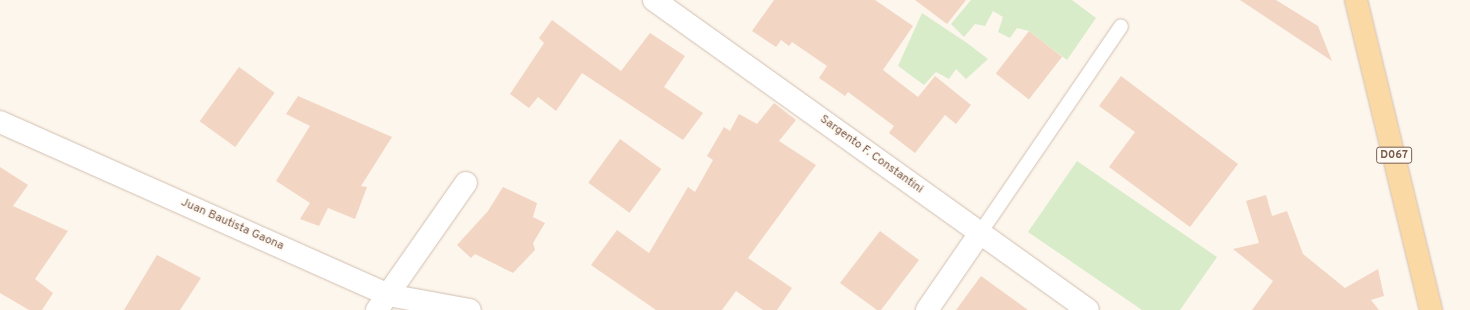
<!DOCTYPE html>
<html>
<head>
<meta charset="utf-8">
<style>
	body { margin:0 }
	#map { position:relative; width:1470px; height:310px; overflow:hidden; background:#fdf6ec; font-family:Overpass,sans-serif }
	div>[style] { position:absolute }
	.green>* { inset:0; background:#d8ecc9 }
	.building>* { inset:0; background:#f3d5c3; transform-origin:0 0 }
	.roads { filter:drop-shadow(0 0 1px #d1beb0) drop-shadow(0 0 1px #d1beb0) }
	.lane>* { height:14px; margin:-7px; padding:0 7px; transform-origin:7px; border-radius:7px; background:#fff }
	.street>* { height:22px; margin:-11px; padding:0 11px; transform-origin:11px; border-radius:11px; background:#fff }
	.primary>* { height:22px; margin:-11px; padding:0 11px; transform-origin:11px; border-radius:11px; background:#fbd9a5 }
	span { translate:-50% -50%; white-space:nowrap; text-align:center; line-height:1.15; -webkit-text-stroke:3.5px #fffaf3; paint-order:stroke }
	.shield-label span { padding:1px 3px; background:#fffaf3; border:1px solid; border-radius:3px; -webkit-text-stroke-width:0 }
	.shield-label { font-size:11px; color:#7a5c4d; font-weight:700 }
	.street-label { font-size:12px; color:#7a5c4d }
</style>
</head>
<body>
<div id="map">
	<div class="green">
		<div style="clip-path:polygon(971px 0,1072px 0,1096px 18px,1067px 60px,1029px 31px,1017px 28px,1010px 38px,998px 32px,1003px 17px,993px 11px,985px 26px,975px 24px,964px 37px,951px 24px)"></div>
		<div style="clip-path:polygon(922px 13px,967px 43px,988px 59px,966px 79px,956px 69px,949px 79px,936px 72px,924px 85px,898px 66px)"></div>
		<div style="clip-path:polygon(1077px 161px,1217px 257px,1180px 310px,1142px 310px,1028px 232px)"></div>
	</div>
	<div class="building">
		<div style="clip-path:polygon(774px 0,875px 0,913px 26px,883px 70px,918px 97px,935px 76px,971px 105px,956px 124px,945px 115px,915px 153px,889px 133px,894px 126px,848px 92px,845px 96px,819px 78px,827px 66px,792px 42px,789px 46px,781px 40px,776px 47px,752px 31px)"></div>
		<div style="clip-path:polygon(915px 0,966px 0,947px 24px)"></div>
		<div style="clip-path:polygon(1240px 0,1276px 0,1318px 26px,1332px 61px)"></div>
		<div style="clip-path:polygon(552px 20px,621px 71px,650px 33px,685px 56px,664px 87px,703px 113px,683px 140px,582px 73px,556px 111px,538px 97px,529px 108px,510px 94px,544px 43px,539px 38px)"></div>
		<div style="left:1029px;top:31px;width:42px;height:54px;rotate:38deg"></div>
		<div style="left:239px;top:67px;width:44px;height:67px;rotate:36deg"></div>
		<div style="clip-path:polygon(1121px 76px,1238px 164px,1190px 227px,1109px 167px,1135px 132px,1099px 106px)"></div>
		<div style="clip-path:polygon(298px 96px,392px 137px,361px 186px,367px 187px,355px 219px,328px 208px,319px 226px,300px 219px,310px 203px,276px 181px,310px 126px,286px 114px)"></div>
		<div style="clip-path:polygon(774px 103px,796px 120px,779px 141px,816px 165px,748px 258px,792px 288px,777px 310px,763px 310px,736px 291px,722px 310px,656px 310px,591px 265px,617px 230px,649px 253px,688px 187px,695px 192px,713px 160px,707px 156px,724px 127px,730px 131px,739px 114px,757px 124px)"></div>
		<div style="left:620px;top:139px;width:51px;height:54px;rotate:36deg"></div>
		<div style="clip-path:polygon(0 167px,28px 185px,13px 206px,68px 231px,35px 279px,53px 293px,42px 310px,29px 310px,0 293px)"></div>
		<div style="clip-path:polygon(503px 187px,537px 203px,533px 217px,545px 223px,533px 243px,535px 250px,513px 273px,475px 254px,471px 258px,457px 245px,488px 211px)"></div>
		<div style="clip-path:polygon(1266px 195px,1272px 216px,1287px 211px,1303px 254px,1345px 288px,1378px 269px,1384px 296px,1371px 300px,1379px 310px,1252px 310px,1273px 281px,1233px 249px,1259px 243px,1246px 201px)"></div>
		<div style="clip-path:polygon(880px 231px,919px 260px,881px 310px,877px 310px,840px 283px)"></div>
		<div style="clip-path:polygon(157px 255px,201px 278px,180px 310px,124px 310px)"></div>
		<div style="clip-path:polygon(981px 276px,1028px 310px,956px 310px)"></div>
	</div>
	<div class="roads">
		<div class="lane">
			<div style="left:980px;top:233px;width:250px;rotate:-55.7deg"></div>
		</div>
		<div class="street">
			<div style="left:654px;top:0;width:533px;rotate:35.54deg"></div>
			<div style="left:0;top:122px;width:425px;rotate:24deg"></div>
			<div style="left:388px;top:295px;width:83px;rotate:10.4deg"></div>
			<div style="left:377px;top:310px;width:155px;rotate:-55deg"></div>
			<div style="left:927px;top:310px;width:93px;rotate:-55.5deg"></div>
		</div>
		<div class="primary">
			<div style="left:1356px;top:0;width:319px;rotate:76.4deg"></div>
		</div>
	</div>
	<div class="shield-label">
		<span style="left:1394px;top:155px">D067</span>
	</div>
	<div class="street-label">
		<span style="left:871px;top:155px;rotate:36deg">Sargento F. Constantini</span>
		<span style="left:232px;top:225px;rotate:24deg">Juan Bautista Gaona</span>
	</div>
</div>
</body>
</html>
